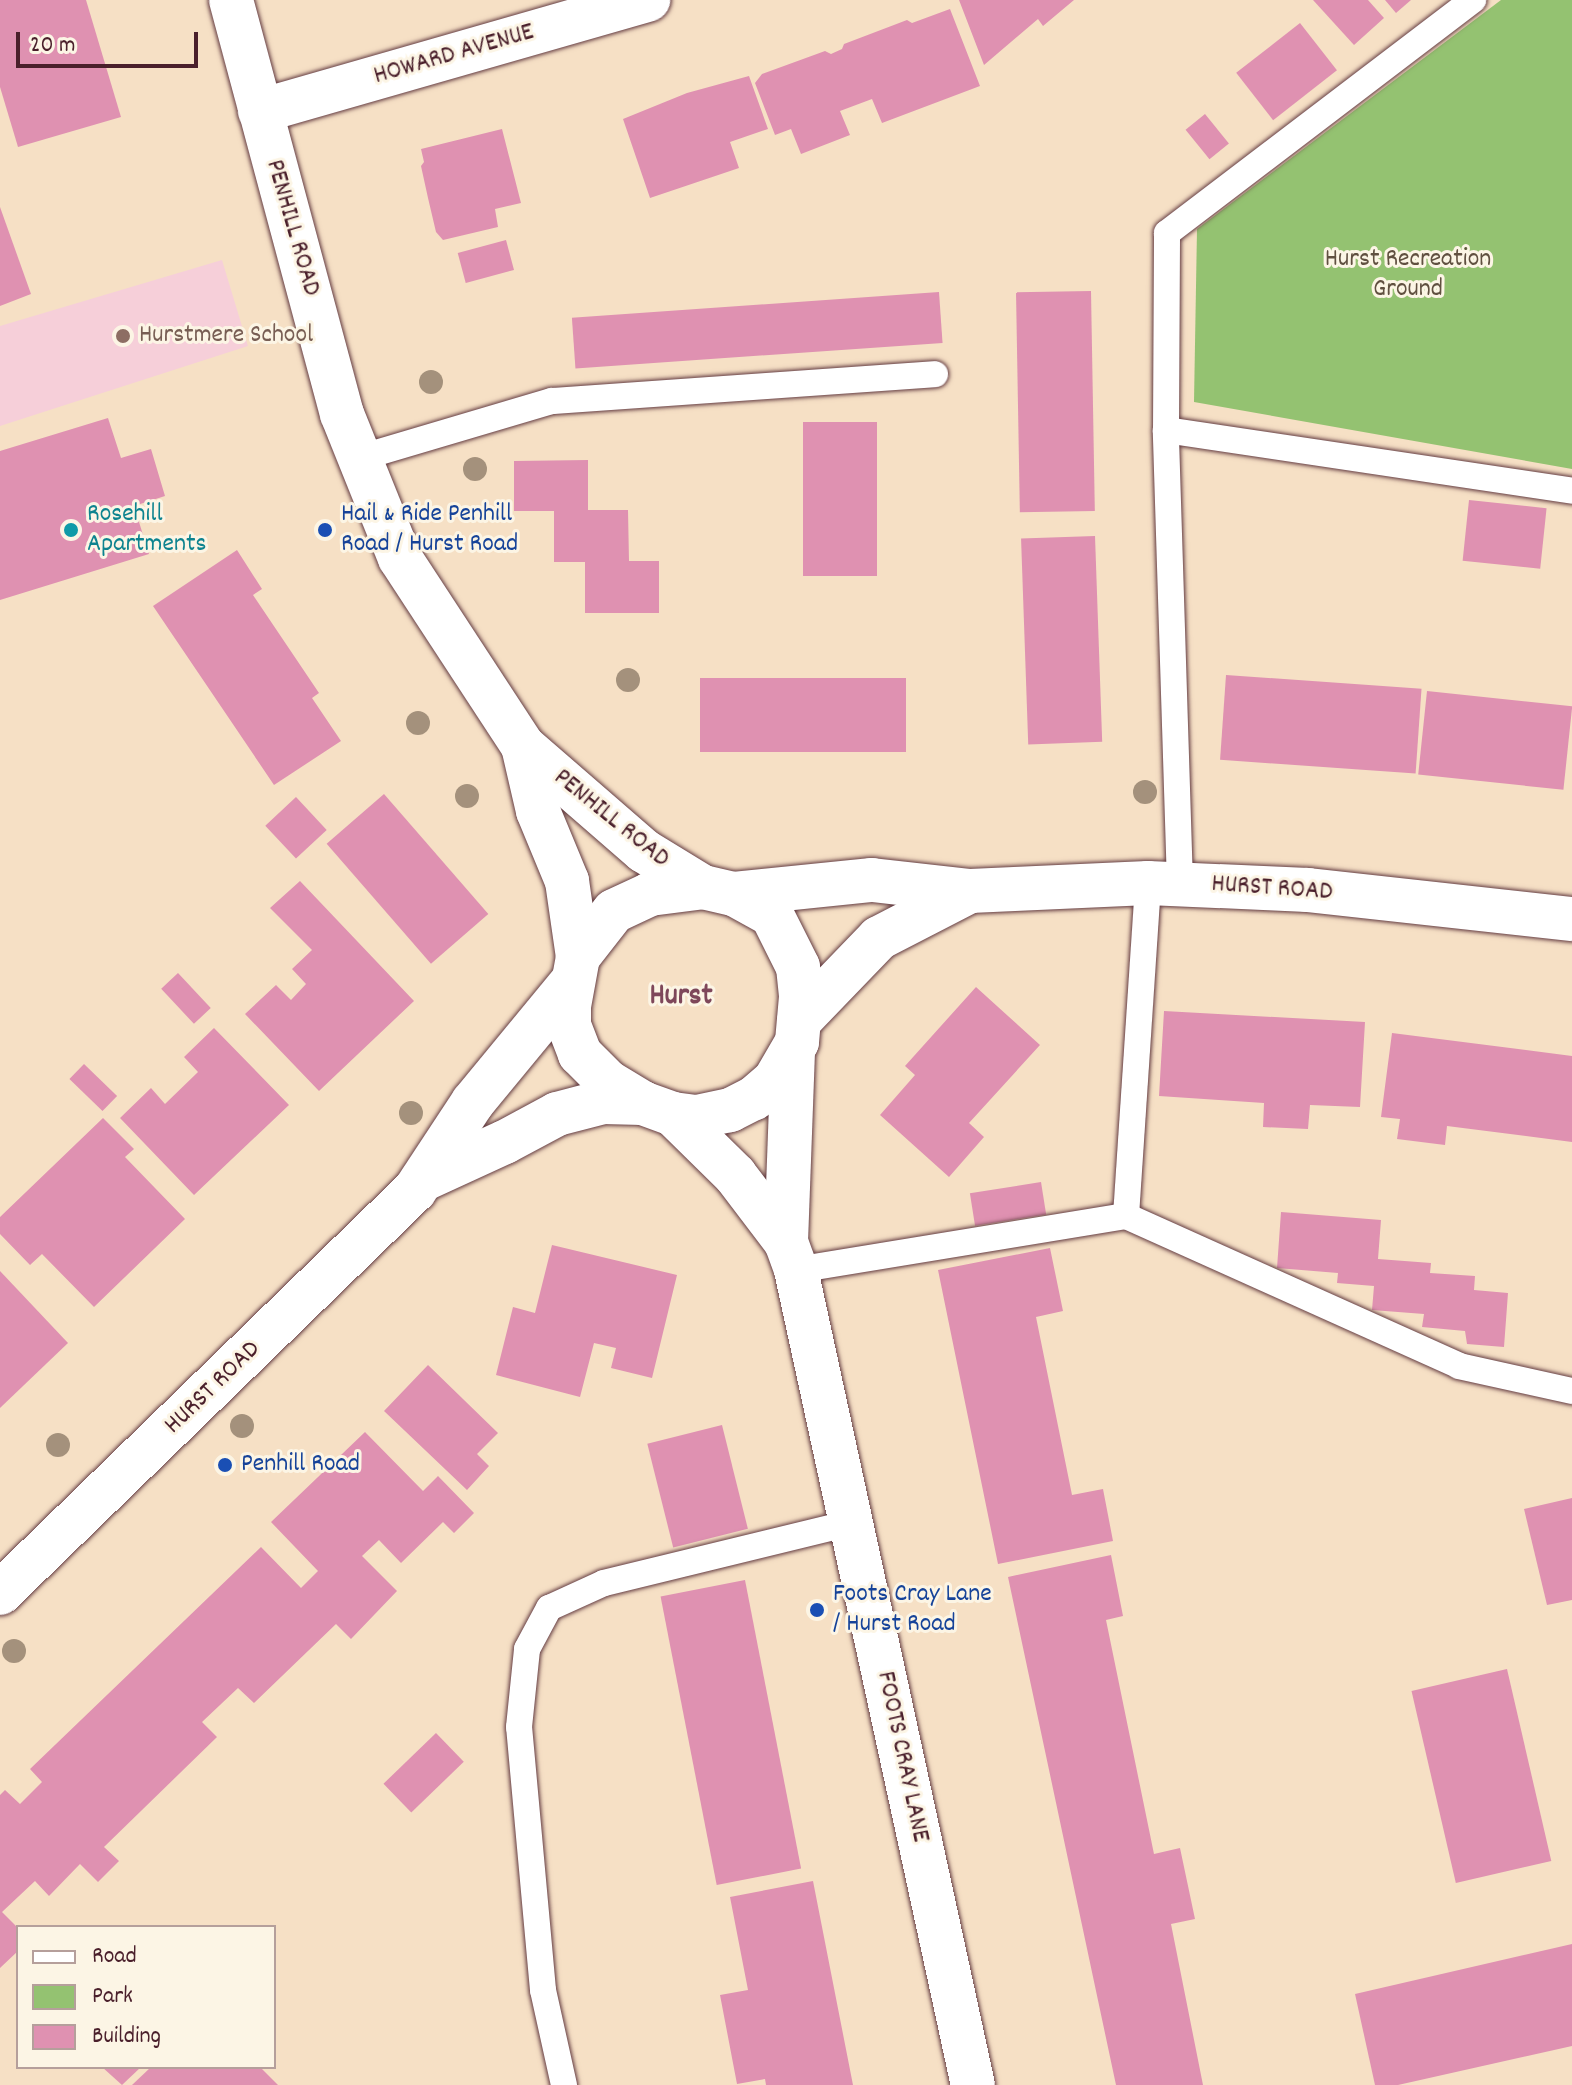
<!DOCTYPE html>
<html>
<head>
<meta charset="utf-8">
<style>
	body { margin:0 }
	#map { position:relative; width:1572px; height:2085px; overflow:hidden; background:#f6e0c5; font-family:Dekko,sans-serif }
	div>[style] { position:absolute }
	.built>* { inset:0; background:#f6cfd9 }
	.green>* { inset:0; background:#94c271 }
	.building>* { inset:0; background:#df91b1; transform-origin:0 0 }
	.roads { filter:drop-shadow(0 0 2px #643c42) drop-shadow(0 0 2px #643c42) }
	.lane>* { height:26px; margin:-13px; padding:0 13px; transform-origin:13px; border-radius:13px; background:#fff }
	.street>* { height:44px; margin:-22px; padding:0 22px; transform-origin:22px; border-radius:22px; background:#fff }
	.secondary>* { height:44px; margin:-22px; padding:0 22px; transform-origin:22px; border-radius:22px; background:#fff }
	.primary>* { height:44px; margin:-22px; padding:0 22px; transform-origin:22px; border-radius:22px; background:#fff }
	.trees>* { width:24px; height:24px; margin:-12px; border-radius:50%; background:#a4917c }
	.dots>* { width:22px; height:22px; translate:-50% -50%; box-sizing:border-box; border:4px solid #fcf5e5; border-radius:50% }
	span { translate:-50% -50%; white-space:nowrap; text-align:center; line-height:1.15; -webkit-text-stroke:6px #fcf5e5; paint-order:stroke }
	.street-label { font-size:26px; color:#4a1f2b }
	.park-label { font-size:26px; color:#605040 }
	.education-label { font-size:26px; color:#785e54 }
	.left { translate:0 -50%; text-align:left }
	.culture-label { font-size:26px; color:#0d838f }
	.transit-label { font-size:26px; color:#164399 }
	.quarter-label { font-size:30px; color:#7e475a; font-weight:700 }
	.legend { position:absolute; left:16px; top:1925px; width:260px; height:144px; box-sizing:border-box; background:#fcf5e5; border:2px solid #b59f9b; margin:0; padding:10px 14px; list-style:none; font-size:24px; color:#4a1f2b }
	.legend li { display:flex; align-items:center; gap:16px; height:40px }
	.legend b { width:40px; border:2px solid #b59f9b }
	.scale { position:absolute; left:16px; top:32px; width:182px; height:36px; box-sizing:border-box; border:4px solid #4a1f2b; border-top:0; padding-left:10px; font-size:24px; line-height:28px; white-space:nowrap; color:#4a1f2b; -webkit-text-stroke:6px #fcf5e5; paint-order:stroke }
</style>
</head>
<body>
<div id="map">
	<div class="built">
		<div style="clip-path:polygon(222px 260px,248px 346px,0 426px,0 326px)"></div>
	</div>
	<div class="green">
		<div style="clip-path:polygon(1501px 0,1572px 0,1572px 469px,1194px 402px,1197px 229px)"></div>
	</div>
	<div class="building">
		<div style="clip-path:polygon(0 0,86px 0,121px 117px,18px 147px,0 87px)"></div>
		<div style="clip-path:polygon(959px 0,1074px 0,1043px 26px,1038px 19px,984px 65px)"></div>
		<div style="clip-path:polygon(1313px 0,1368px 0,1384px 18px,1354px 45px)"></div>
		<div style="clip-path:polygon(1385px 0,1411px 0,1396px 13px)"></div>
		<div style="clip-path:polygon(950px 9px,980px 86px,882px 123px,872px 99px,840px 111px,850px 135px,801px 154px,791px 129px,775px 135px,755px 83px,762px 74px,825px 51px,831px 54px,842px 49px,844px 44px,907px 20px,912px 23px)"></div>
		<div style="left:1300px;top:23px;width:60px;height:81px;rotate:52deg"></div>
		<div style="clip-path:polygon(749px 76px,768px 129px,730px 142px,739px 168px,650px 198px,623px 119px,687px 93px)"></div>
		<div style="left:1205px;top:114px;width:38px;height:25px;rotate:51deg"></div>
		<div style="clip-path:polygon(502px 129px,521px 203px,495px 209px,498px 227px,443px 240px,436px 232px,428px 198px,421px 166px,424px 162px,421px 149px)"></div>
		<div style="clip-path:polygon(0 207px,31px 294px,0 306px)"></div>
		<div style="left:506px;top:240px;width:31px;height:50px;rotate:75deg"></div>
		<div style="left:1091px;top:291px;width:220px;height:75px;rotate:89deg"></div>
		<div style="left:939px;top:292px;width:51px;height:368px;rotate:86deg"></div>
		<div style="clip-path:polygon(108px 418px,121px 458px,151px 449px,165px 496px,134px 506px,149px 554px,0 600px,0 451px)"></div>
		<div style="left:877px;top:422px;width:154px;height:74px;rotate:90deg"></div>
		<div style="clip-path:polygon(588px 460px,588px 510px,628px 510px,629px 561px,659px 561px,659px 613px,585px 613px,585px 562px,554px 562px,554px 511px,514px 511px,514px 461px)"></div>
		<div style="left:1469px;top:500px;width:78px;height:61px;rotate:6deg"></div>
		<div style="left:1095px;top:536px;width:206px;height:74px;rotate:88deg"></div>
		<div style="clip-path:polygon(237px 550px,262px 589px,253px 595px,319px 693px,312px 698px,341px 741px,274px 785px,153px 606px)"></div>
		<div style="left:1226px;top:675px;width:196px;height:85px;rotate:4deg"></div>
		<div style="left:700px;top:678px;width:206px;height:74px"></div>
		<div style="left:1427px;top:691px;width:146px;height:84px;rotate:6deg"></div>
		<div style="left:384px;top:794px;width:159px;height:76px;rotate:49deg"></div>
		<div style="left:296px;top:797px;width:45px;height:42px;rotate:47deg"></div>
		<div style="clip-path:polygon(300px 881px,414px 1001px,319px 1091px,245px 1014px,276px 985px,291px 1000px,306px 984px,292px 969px,312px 950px,270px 908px)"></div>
		<div style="left:178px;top:973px;width:48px;height:23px;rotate:47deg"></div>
		<div style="clip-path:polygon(976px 987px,1040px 1045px,969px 1123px,984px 1137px,949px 1177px,880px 1115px,915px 1075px,905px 1066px)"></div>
		<div style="clip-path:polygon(1164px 1011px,1365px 1022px,1360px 1107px,1310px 1105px,1308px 1129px,1263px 1127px,1264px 1103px,1159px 1096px)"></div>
		<div style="clip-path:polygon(214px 1028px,289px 1105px,194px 1195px,120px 1118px,151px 1088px,165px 1104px,198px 1072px,184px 1057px)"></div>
		<div style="clip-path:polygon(1392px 1033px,1572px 1056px,1572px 1142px,1447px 1126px,1445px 1145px,1397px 1139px,1400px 1119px,1381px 1117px)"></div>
		<div style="left:84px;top:1064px;width:46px;height:21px;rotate:44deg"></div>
		<div style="clip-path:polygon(103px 1118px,134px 1149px,125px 1157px,185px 1219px,94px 1307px,42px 1254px,30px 1265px,0 1234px,0 1217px)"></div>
		<div style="left:1041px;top:1182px;width:33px;height:72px;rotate:81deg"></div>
		<div style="clip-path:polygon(1281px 1212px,1381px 1220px,1378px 1259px,1431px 1263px,1430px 1273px,1475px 1276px,1474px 1290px,1508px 1293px,1504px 1347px,1467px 1344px,1465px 1331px,1422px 1327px,1424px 1314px,1372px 1310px,1374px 1286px,1337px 1283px,1338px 1273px,1277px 1268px)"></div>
		<div style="clip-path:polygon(552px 1245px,677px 1275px,652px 1378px,611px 1368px,616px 1348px,594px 1343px,580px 1397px,496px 1375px,513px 1307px,535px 1313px)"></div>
		<div style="clip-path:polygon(1050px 1248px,1063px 1311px,1036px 1317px,1072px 1495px,1103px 1489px,1113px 1541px,998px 1564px,938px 1270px)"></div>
		<div style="clip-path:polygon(0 1271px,68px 1343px,0 1408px)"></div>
		<div style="clip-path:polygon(428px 1365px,498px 1433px,477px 1454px,489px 1466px,467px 1490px,384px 1411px)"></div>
		<div style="left:722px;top:1425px;width:107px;height:77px;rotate:76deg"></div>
		<div style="clip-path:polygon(365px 1432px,423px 1491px,438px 1476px,474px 1513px,454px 1533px,443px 1522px,401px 1563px,379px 1540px,362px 1556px,397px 1591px,351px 1639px,336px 1624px,254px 1703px,238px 1688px,202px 1722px,217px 1737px,104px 1847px,119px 1861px,98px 1882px,80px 1864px,49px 1896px,35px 1881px,2px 1912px,18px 1928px,18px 1951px,0 1968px,0 1795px,5px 1790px,20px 1804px,42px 1782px,30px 1769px,261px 1547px,301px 1588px,318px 1571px,271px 1522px)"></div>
		<div style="clip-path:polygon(1572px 1498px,1572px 1600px,1547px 1605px,1524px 1509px)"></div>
		<div style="clip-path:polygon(1111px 1555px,1123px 1616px,1106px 1620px,1154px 1854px,1180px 1848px,1195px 1919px,1171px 1924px,1203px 2085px,1116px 2085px,1008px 1577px)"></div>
		<div style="left:745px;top:1580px;width:294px;height:86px;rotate:79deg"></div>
		<div style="left:1507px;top:1669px;width:197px;height:98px;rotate:77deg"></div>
		<div style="left:436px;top:1733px;width:40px;height:73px;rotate:46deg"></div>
		<div style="clip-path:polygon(813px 1881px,853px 2085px,766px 2085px,765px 2079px,737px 2084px,720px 1995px,748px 1990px,730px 1897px)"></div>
		<div style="clip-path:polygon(1572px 1944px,1572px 2046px,1398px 2085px,1375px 2085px,1355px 1994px)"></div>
		<div style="clip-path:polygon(102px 2067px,141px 2067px,122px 2085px)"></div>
		<div style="clip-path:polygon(151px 2067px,260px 2067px,278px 2085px,132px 2085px)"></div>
	</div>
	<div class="roads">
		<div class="lane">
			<div style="left:1166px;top:430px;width:411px;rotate:8.5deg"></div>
			<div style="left:359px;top:458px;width:201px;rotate:-16.5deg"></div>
			<div style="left:552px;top:401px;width:384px;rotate:-4deg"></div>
			<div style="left:1180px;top:884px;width:454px;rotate:-91.8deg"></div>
			<div style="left:1166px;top:430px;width:197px;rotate:-89.7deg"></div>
			<div style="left:1167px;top:233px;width:385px;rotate:-37.3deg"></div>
			<div style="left:1126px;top:1216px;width:334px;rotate:-86.2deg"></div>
			<div style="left:796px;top:1270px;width:334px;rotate:-9.3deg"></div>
			<div style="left:1126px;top:1216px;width:365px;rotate:24.2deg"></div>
			<div style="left:1459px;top:1366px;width:116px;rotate:12.5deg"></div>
			<div style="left:564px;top:2085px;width:97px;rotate:-102.5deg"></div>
			<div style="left:543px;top:1990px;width:264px;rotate:-95.2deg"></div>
			<div style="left:519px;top:1727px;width:78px;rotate:-84.1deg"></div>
			<div style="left:527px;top:1649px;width:47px;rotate:-61.8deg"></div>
			<div style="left:549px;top:1608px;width:60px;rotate:-24.4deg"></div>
			<div style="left:604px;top:1583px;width:254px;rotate:-13.7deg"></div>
		</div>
		<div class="street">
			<div style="left:260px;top:111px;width:404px;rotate:-16deg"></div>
		</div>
		<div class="secondary">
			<div style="left:673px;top:1114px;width:87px;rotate:44.5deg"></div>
			<div style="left:735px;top:1175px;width:84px;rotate:52.7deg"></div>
			<div style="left:786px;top:1242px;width:30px;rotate:70deg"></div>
			<div style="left:796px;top:1270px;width:834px;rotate:77.75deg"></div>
			<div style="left:786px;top:1242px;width:187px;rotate:-87.9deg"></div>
		</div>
		<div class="primary">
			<div style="left:231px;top:0;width:429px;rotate:75deg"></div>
			<div style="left:342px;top:414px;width:155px;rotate:68.1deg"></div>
			<div style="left:400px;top:558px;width:225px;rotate:56.8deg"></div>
			<div style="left:523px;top:746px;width:160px;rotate:41deg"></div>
			<div style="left:644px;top:851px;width:69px;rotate:31.4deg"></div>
			<div style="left:523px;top:746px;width:67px;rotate:77deg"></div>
			<div style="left:538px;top:811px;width:76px;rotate:67.5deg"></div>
			<div style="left:567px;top:881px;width:77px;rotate:81.8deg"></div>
			<div style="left:703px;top:887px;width:32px;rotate:13deg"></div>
			<div style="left:734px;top:894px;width:43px;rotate:28.9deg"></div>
			<div style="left:772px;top:915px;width:58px;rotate:63.4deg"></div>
			<div style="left:798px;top:967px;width:30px;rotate:84deg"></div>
			<div style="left:801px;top:997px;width:45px;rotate:95.1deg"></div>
			<div style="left:797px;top:1042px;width:44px;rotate:120.1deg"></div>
			<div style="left:775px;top:1080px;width:28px;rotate:139deg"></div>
			<div style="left:754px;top:1098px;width:27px;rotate:153deg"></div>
			<div style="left:730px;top:1110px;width:35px;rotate:168deg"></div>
			<div style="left:696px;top:1117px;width:23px;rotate:-173deg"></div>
			<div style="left:673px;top:1114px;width:32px;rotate:-160deg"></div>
			<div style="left:643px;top:1103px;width:41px;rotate:-149deg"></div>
			<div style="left:608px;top:1082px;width:40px;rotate:-135deg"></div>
			<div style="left:580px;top:1054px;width:30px;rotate:-111deg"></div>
			<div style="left:569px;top:1026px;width:20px;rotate:-90deg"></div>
			<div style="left:569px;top:1006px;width:50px;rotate:-79.6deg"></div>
			<div style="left:578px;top:957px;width:58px;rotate:-52deg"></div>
			<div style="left:614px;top:911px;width:40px;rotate:-25deg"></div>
			<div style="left:650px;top:894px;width:53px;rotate:-7.5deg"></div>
			<div style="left:734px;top:894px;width:139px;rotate:-5.8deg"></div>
			<div style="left:872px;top:880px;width:99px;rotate:6.4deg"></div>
			<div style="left:970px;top:891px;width:178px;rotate:-2.6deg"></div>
			<div style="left:1148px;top:883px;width:160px;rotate:2.5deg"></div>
			<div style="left:1308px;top:890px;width:266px;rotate:6.3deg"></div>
			<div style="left:799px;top:1021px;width:115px;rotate:-46.1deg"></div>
			<div style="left:879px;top:938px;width:102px;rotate:-27.3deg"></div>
			<div style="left:422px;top:1180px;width:91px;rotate:-24.6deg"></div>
			<div style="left:505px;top:1142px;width:59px;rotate:-28.3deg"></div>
			<div style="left:557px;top:1114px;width:48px;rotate:-14.6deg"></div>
			<div style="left:603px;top:1102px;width:40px;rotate:1.4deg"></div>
			<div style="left:0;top:1593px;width:578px;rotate:-44.16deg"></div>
			<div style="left:415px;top:1190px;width:105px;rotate:-56.6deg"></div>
			<div style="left:473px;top:1102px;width:154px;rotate:-50.5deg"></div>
		</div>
	</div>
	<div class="trees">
		<div style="left:431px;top:382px"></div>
		<div style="left:475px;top:469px"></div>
		<div style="left:628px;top:680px"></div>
		<div style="left:418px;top:723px"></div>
		<div style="left:1145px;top:792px"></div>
		<div style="left:467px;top:796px"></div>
		<div style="left:411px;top:1113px"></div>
		<div style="left:242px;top:1426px"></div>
		<div style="left:58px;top:1445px"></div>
		<div style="left:14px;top:1651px"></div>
	</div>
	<div class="dots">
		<div style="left:123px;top:336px;background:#8d6e63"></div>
		<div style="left:71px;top:530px;background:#0f9aa8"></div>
		<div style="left:325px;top:530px;background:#1a4fb4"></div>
		<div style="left:225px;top:1465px;background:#1a4fb4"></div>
		<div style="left:817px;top:1610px;background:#1a4fb4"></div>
	</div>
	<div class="street-label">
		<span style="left:454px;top:55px;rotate:-16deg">HOWARD AVENUE</span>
		<span style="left:292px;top:228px;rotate:74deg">PENHILL ROAD</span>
		<span style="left:611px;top:819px;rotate:39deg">PENHILL ROAD</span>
		<span style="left:1272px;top:889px;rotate:4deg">HURST ROAD</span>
		<span style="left:213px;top:1388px;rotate:-44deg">HURST ROAD</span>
		<span style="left:902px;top:1757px;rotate:78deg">FOOTS CRAY LANE</span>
	</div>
	<div class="park-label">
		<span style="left:1408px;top:275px">Hurst Recreation<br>Ground</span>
	</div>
	<div class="education-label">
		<span class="left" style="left:139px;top:336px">Hurstmere School</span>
	</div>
	<div class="culture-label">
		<span class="left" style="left:87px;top:530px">Rosehill<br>Apartments</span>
	</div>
	<div class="transit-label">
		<span class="left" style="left:341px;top:530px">Hail &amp; Ride Penhill<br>Road / Hurst Road</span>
		<span class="left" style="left:241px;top:1465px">Penhill Road</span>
		<span class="left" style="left:833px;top:1610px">Foots Cray Lane<br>/ Hurst Road</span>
	</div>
	<div class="quarter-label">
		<span style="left:681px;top:998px">Hurst</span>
	</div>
	<ul class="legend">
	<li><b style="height:10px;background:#fff"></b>Road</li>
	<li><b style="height:22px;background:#94c271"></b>Park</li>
	<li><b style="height:22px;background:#df91b1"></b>Building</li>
	</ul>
	<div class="scale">20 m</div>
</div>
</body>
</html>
